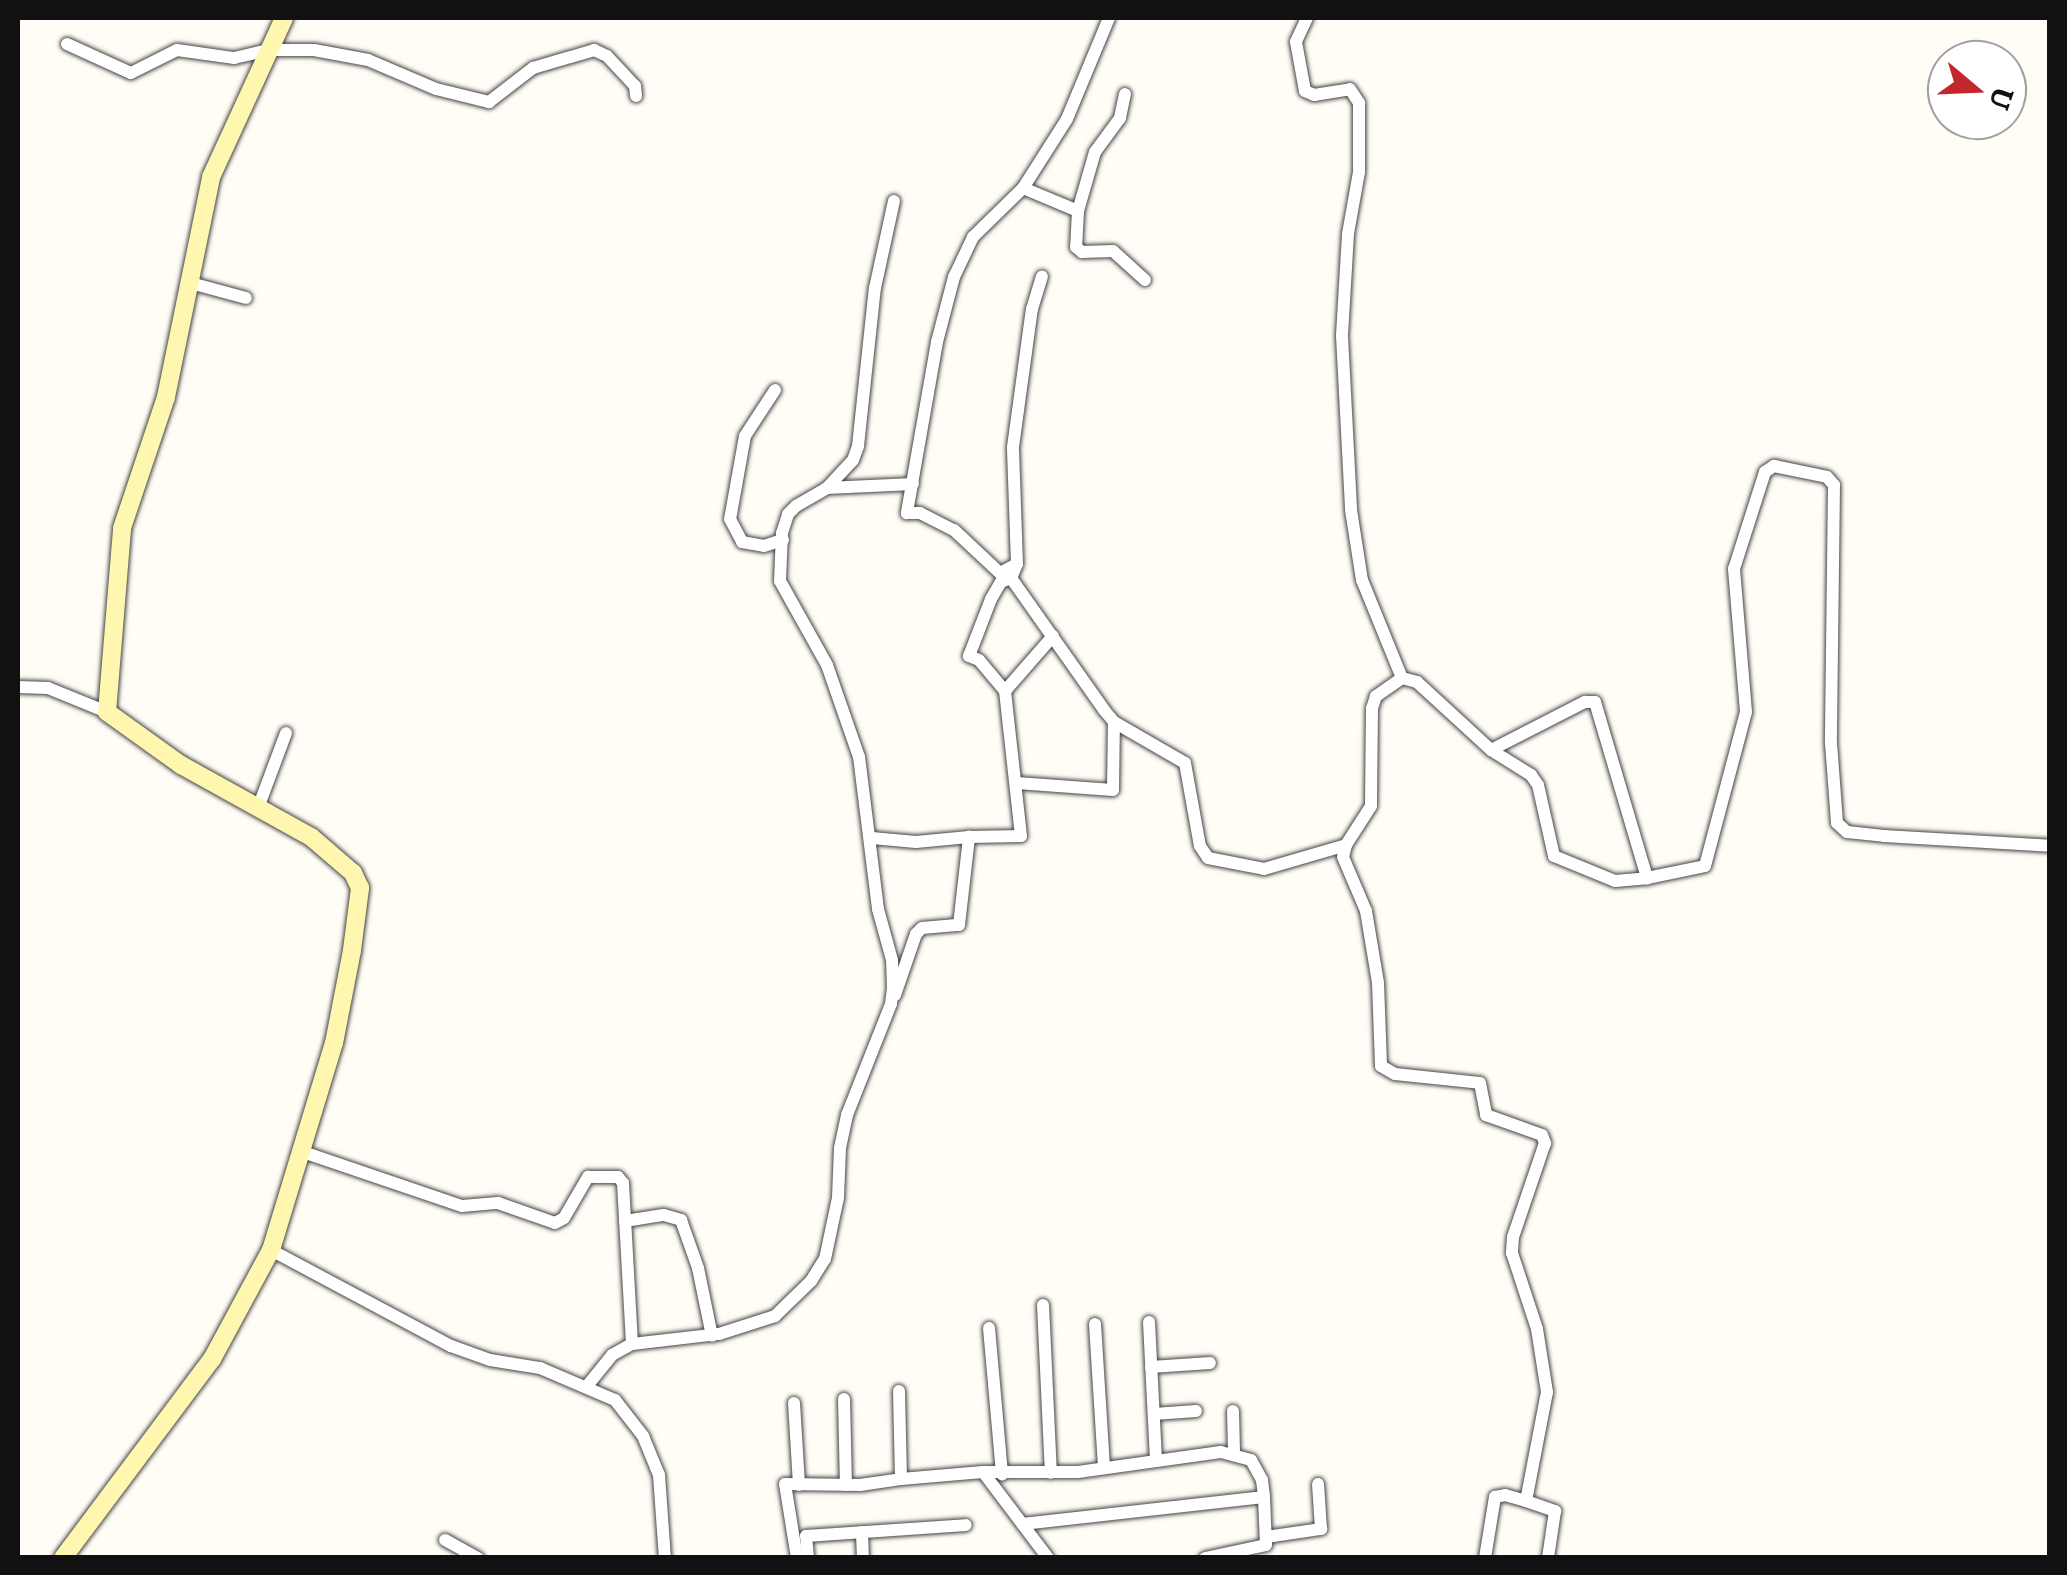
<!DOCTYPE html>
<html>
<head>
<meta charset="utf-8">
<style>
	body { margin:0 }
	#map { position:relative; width:2067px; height:1575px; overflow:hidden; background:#fffdf5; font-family:Literata,serif }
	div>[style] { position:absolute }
	.roads { filter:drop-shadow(0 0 2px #444) drop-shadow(0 0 2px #444) }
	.street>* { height:12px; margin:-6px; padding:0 6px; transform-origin:6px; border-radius:6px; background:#fff }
	.secondary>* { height:18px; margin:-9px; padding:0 9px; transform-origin:9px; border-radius:9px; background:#fff6b0 }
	span { translate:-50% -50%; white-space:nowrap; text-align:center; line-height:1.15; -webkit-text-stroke:10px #fff; paint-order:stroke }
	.frame { position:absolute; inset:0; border:20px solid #111; pointer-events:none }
	.north { position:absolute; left:1927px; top:40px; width:100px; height:100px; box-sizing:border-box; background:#fff; border:2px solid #a0a0a0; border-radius:50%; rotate:109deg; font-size:28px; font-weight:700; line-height:40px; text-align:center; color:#111 }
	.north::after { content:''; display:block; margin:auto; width:35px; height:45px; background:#c4262e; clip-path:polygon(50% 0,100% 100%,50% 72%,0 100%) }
</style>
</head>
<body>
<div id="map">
	<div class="roads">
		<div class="street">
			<div style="left:1109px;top:18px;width:109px;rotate:112.6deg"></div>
			<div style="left:1067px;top:119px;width:82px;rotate:122.5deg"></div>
			<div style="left:1023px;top:188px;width:70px;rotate:135.6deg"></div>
			<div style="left:973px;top:237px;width:44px;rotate:115.4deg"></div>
			<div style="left:954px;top:277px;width:67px;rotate:104.7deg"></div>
			<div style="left:937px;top:342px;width:174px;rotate:100deg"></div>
			<div style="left:907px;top:513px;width:13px"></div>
			<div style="left:920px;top:513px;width:38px;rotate:27deg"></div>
			<div style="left:954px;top:530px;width:63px;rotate:43.1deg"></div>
			<div style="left:1000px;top:573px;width:19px;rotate:-28deg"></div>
			<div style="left:1017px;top:564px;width:15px;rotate:113deg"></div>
			<div style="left:1011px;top:578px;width:161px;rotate:54.8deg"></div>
			<div style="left:1104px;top:710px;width:16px;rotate:50deg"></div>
			<div style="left:1114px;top:722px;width:82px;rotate:30deg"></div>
			<div style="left:1185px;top:763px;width:84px;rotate:79.8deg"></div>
			<div style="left:1200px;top:846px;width:14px;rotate:56deg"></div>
			<div style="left:1208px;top:858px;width:57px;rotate:11.1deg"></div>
			<div style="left:1264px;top:869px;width:85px;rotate:-16.3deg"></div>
			<div style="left:1346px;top:845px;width:12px;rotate:104deg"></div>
			<div style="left:1343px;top:857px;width:59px;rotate:66.9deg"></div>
			<div style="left:1366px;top:911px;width:73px;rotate:80.5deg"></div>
			<div style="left:1378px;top:983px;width:83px;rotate:87.9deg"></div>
			<div style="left:1381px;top:1066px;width:16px;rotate:30deg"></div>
			<div style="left:1395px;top:1074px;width:85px;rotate:6deg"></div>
			<div style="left:1480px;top:1083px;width:33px;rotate:79deg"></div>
			<div style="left:1486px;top:1115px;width:59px;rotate:19.7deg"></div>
			<div style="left:1542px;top:1135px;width:9px;rotate:69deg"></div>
			<div style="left:1545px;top:1143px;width:99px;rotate:108.8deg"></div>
			<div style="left:1513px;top:1237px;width:16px;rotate:94deg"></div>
			<div style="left:1512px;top:1253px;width:80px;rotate:71.8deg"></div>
			<div style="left:1537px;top:1329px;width:64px;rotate:81deg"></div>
			<div style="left:1547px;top:1392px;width:111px;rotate:100.9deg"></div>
			<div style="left:1526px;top:1501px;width:31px;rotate:19deg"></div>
			<div style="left:1555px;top:1511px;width:48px;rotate:98.5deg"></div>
			<div style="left:1307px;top:18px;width:26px;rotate:115deg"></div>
			<div style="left:1296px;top:42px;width:50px;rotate:79.6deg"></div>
			<div style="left:1305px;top:91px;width:10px;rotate:24deg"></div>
			<div style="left:1314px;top:95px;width:36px;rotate:-9deg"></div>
			<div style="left:1350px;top:89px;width:17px;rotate:57deg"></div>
			<div style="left:1359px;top:103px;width:69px;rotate:90deg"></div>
			<div style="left:1359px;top:172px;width:63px;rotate:100.1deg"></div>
			<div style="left:1348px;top:234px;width:102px;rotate:93.4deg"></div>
			<div style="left:1342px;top:336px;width:174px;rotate:87deg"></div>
			<div style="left:1351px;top:510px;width:71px;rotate:81.1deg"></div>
			<div style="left:1362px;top:580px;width:106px;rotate:67.8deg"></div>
			<div style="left:1402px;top:678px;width:32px;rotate:145deg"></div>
			<div style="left:1376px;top:696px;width:13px;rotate:108deg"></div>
			<div style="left:1372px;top:708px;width:98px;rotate:90.6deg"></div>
			<div style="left:1371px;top:806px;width:46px;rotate:122.7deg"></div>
			<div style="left:67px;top:44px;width:70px;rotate:24.4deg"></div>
			<div style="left:131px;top:73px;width:51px;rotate:-26.6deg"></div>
			<div style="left:177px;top:50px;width:58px;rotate:8deg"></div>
			<div style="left:234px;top:58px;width:37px;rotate:-13deg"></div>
			<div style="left:270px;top:50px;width:44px"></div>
			<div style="left:314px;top:50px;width:55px;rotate:10.5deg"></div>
			<div style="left:368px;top:60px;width:74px;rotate:23.1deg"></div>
			<div style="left:436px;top:89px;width:55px;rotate:13.8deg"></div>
			<div style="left:489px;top:102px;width:56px;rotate:-37.7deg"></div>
			<div style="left:533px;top:68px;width:64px;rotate:-16.4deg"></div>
			<div style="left:594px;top:50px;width:14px;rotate:25deg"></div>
			<div style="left:607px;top:56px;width:41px;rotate:47deg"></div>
			<div style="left:635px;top:86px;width:10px;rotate:84deg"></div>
			<div style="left:1125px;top:94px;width:25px;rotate:102deg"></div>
			<div style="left:1120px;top:118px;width:42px;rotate:126.3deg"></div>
			<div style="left:1095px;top:152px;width:61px;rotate:106.1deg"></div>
			<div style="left:1078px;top:211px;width:36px;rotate:93deg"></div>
			<div style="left:1076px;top:247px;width:8px;rotate:40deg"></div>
			<div style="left:1082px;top:252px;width:31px;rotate:-2deg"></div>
			<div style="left:1113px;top:251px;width:43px;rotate:42.2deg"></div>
			<div style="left:1023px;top:188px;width:60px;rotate:22.7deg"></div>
			<div style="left:187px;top:282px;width:61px;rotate:15.2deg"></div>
			<div style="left:775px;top:390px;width:55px;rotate:123.1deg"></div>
			<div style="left:745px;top:436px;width:84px;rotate:100.2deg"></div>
			<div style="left:730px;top:519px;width:26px;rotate:62deg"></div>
			<div style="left:742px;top:542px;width:22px;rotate:10deg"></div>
			<div style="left:764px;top:546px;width:20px;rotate:-18deg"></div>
			<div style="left:827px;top:488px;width:38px;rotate:-47deg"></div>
			<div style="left:853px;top:460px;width:15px;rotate:-70deg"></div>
			<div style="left:858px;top:446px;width:159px;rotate:-83.9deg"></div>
			<div style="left:875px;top:288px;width:89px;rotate:-77.7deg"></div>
			<div style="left:1017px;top:564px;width:117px;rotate:-92deg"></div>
			<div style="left:1013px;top:447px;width:139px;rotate:-82.2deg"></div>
			<div style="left:1032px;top:309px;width:34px;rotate:-73deg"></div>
			<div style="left:1402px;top:678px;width:16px;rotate:15deg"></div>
			<div style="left:1417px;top:682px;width:100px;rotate:42.6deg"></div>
			<div style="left:1491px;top:750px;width:47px;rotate:32deg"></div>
			<div style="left:1531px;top:775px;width:12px;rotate:55deg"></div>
			<div style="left:1538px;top:785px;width:73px;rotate:77.3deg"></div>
			<div style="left:1554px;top:856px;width:66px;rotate:22.3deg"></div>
			<div style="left:1615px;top:881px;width:32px;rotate:-5deg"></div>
			<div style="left:18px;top:687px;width:30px;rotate:2deg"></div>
			<div style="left:48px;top:688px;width:64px;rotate:22.1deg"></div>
			<div style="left:1005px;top:691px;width:73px;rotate:-48.9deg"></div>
			<div style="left:1491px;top:750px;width:106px;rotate:-27.1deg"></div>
			<div style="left:1585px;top:702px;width:10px"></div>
			<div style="left:1595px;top:702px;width:184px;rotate:73.5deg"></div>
			<div style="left:1647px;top:878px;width:59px;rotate:-11.7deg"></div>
			<div style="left:1705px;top:866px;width:159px;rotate:-75.1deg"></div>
			<div style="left:1746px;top:712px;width:144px;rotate:-94.8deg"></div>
			<div style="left:1734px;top:569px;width:102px;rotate:-72.3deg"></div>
			<div style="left:1765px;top:472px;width:11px;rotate:-34deg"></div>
			<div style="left:1774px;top:466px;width:54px;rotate:11.7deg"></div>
			<div style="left:1827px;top:477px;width:11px;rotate:49deg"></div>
			<div style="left:1834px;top:485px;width:258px;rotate:90.7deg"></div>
			<div style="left:1831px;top:743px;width:80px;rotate:85.7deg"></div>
			<div style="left:1837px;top:823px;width:13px;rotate:42deg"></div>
			<div style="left:1847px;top:832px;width:37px;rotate:6deg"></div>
			<div style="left:1884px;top:836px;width:166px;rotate:3.4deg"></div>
			<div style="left:1017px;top:783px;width:96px;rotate:4.2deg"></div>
			<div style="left:1113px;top:790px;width:68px;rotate:-89.2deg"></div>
			<div style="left:258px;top:808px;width:80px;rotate:-69.5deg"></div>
			<div style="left:872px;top:838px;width:44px;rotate:5.2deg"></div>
			<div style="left:916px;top:842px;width:53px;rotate:-5.4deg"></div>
			<div style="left:895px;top:995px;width:65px;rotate:-71deg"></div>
			<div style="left:916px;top:934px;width:8px;rotate:-45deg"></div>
			<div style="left:922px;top:928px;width:37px;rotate:-5deg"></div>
			<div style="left:959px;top:925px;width:89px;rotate:-83.5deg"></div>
			<div style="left:969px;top:837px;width:52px;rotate:-1.1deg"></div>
			<div style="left:1021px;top:836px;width:146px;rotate:-96.3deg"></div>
			<div style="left:1005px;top:691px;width:40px;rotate:-130deg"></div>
			<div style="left:979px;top:660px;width:11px;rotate:-158deg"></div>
			<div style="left:969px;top:656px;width:61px;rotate:-68.9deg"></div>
			<div style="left:991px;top:599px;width:20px;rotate:-60deg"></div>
			<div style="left:1001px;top:582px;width:11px;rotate:-22deg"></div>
			<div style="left:303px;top:1152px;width:168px;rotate:18.8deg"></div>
			<div style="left:462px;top:1206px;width:36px;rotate:-5deg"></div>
			<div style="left:498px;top:1203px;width:60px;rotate:19.3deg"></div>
			<div style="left:555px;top:1223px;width:10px;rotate:-29deg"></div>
			<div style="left:564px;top:1218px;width:48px;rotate:-59.7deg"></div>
			<div style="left:588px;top:1177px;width:30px"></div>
			<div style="left:618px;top:1177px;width:8px;rotate:50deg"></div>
			<div style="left:623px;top:1183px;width:161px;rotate:86.8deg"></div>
			<div style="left:625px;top:1221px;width:39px;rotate:-9deg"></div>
			<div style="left:664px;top:1215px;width:18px;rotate:16deg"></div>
			<div style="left:681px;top:1220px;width:51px;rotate:70.5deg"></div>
			<div style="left:698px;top:1268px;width:69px;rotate:78.4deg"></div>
			<div style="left:271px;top:1250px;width:204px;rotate:28.1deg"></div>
			<div style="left:451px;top:1346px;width:41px;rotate:19.7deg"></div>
			<div style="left:490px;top:1360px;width:51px;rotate:9.1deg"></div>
			<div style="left:540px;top:1368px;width:82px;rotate:23.1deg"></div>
			<div style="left:615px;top:1400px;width:46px;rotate:52.1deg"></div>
			<div style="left:643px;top:1436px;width:42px;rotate:67.7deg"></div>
			<div style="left:659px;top:1475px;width:83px;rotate:85.9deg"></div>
			<div style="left:1043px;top:1305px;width:168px;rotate:87.3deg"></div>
			<div style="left:1149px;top:1322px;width:137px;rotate:87.1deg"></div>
			<div style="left:1095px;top:1324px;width:142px;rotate:86.4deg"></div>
			<div style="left:989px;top:1328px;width:147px;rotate:84.9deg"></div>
			<div style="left:1151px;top:1367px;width:59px;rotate:-3.9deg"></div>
			<div style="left:587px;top:1386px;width:40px;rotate:-51deg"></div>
			<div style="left:612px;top:1355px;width:23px;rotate:-29deg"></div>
			<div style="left:632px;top:1344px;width:88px;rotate:-6.6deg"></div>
			<div style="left:719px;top:1334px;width:59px;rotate:-17.8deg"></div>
			<div style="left:775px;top:1316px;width:50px;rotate:-44.2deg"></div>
			<div style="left:811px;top:1281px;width:26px;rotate:-58deg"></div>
			<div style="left:825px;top:1259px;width:62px;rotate:-78deg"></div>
			<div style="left:838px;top:1198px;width:50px;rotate:-87.7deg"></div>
			<div style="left:840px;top:1148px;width:34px;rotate:-78deg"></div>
			<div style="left:847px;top:1115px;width:119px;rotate:-68.4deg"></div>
			<div style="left:891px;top:1004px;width:16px;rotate:-83deg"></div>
			<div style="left:893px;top:988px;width:28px;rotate:-92deg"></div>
			<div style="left:892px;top:960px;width:53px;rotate:-105.4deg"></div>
			<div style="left:878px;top:909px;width:153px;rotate:-97.1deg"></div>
			<div style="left:859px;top:757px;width:97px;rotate:-109.2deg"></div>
			<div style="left:827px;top:665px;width:96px;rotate:-119.2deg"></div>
			<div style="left:780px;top:581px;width:48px;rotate:-87.6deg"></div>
			<div style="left:782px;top:533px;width:20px;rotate:-72deg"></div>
			<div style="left:788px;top:514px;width:11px;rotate:-45deg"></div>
			<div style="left:796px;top:506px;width:36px;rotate:-30deg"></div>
			<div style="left:827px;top:488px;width:86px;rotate:-2.7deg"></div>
			<div style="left:899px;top:1391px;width:88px;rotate:88.7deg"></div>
			<div style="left:901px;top:1479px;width:82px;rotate:-4.9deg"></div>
			<div style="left:983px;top:1472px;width:108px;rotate:52.9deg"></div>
			<div style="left:844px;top:1399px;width:86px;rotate:88.7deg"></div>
			<div style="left:794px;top:1403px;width:82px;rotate:86.5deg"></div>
			<div style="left:1233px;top:1411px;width:42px;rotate:88.6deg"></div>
			<div style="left:1154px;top:1414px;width:42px;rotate:-4.1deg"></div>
			<div style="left:983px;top:1472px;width:95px"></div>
			<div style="left:1078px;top:1472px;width:144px;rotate:-8deg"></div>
			<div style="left:1221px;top:1452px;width:31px;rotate:15deg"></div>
			<div style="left:1251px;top:1460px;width:23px;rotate:61deg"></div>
			<div style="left:1262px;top:1480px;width:17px;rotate:83deg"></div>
			<div style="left:1264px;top:1497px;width:243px;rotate:173.6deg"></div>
			<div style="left:862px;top:1532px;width:26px;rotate:88deg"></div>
			<div style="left:1266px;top:1537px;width:56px;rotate:-8.3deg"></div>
			<div style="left:1321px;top:1529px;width:45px;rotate:-93.8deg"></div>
			<div style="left:445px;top:1540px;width:38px;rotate:29deg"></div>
			<div style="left:797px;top:1558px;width:75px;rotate:-99.2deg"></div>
			<div style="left:785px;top:1484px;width:75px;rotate:0.8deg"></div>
			<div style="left:860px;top:1485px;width:41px;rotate:-8.3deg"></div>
			<div style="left:808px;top:1558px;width:22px;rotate:-95deg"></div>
			<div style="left:806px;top:1536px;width:160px;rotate:-3.9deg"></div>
			<div style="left:1205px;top:1558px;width:62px;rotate:-12deg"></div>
			<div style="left:1266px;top:1545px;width:48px;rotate:-92.4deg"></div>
			<div style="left:1485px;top:1558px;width:62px;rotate:-80.7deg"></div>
			<div style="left:1495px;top:1497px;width:10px;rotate:-11deg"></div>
			<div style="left:1505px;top:1495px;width:22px;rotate:16deg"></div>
		</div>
		<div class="secondary">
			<div style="left:63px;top:1558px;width:249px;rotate:-53.2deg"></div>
			<div style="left:212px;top:1359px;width:124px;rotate:-61.6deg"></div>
			<div style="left:271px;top:1250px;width:216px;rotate:-73.1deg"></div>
			<div style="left:334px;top:1043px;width:95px;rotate:-79deg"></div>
			<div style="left:352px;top:950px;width:63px;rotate:-82.6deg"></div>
			<div style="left:360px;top:888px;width:17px;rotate:-115deg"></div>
			<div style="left:353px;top:873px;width:55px;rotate:-139.4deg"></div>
			<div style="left:311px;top:837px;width:149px;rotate:-151deg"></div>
			<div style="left:181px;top:765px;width:91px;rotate:-144.4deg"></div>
			<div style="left:107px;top:712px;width:185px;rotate:-85.3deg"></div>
			<div style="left:122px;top:528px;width:138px;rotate:-71.4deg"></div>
			<div style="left:166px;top:397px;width:225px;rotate:-78.4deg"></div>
			<div style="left:211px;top:177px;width:175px;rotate:-65.3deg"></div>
		</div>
	</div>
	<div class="frame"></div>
	<div class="north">U</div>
</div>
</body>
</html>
